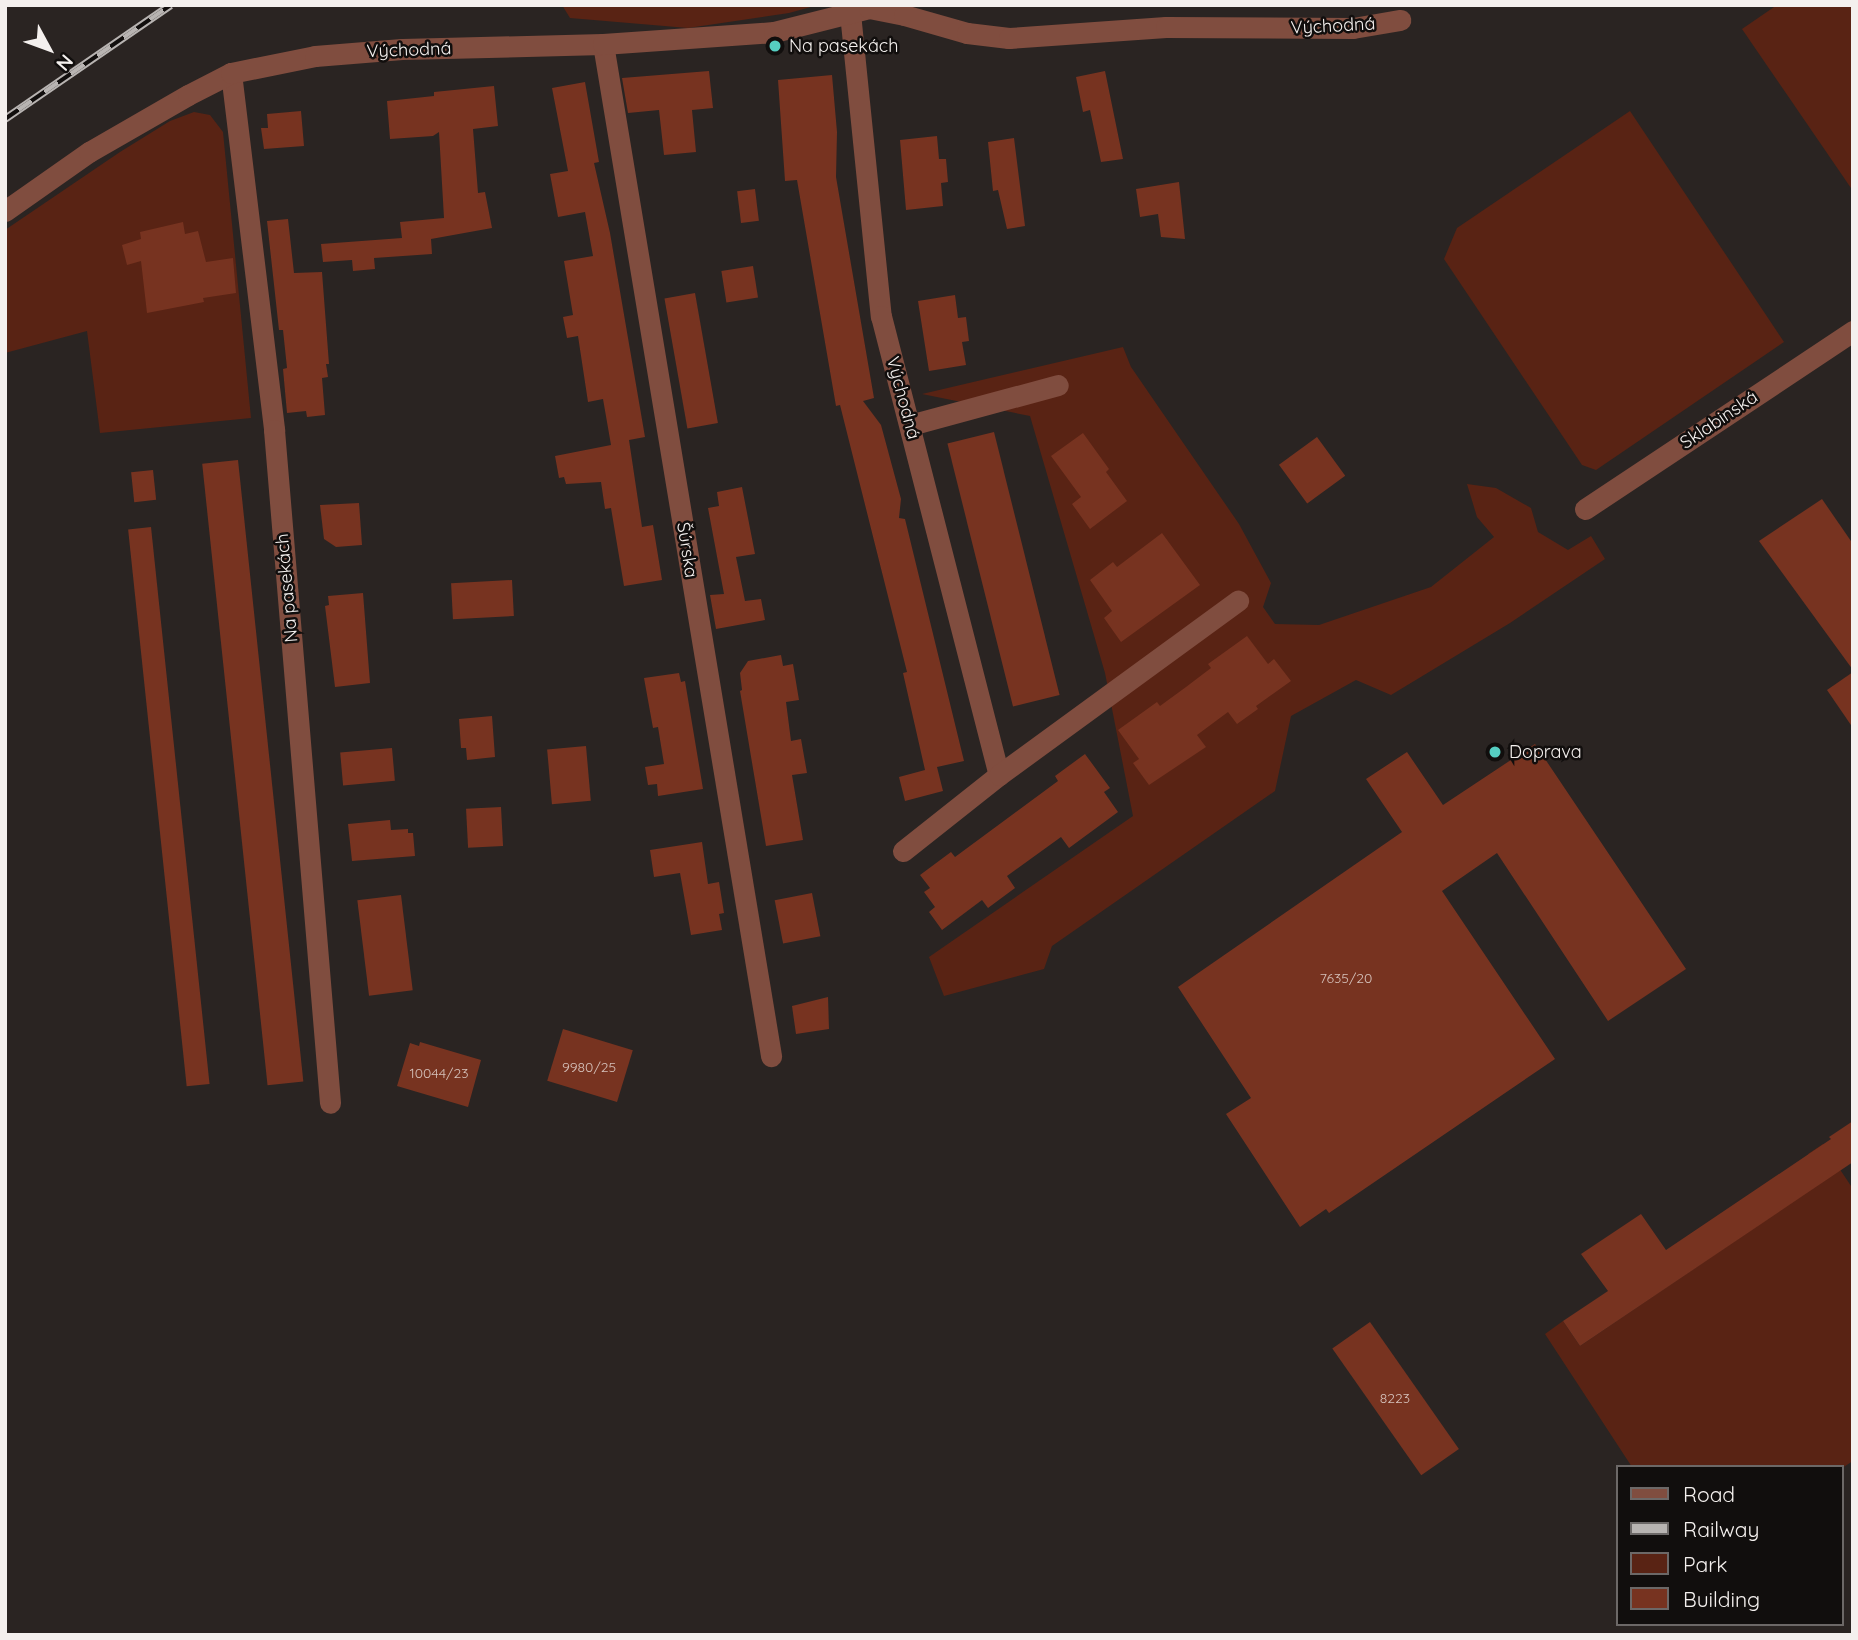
<!DOCTYPE html>
<html>
<head>
<meta charset="utf-8">
<style>
	body { margin:0 }
	#map { position:relative; width:1858px; height:1640px; overflow:hidden; background:#2a2422; font-family:Quicksand,sans-serif }
	div>[style] { position:absolute }
	.green>* { inset:0; background:#592314 }
	.building>* { inset:0; background:#773320; transform-origin:0 0 }
	.street>* { height:21px; margin:-10.5px; padding:0 10.5px; transform-origin:10.5px; border-radius:10.5px; background:#804d3f }
	.rail>* { height:8px; margin-top:-4px; transform-origin:0; background:repeating-linear-gradient(90deg,#110e0d 0 16px,#b8b4b2 0 32px); box-sizing:border-box; border-block:2px solid #b8b4b2 }
	.dots>* { width:19px; height:19px; translate:-50% -50%; box-sizing:border-box; border:4px solid #110e0d; border-radius:50% }
	span { translate:-50% -50%; white-space:nowrap; text-align:center; line-height:1.15; -webkit-text-stroke:5px #110e0d; paint-order:stroke }
	.number-label { font-size:14px; color:#d5c1ba }
	.number-label span { -webkit-text-stroke-width:0 }
	.street-label { font-size:18px; color:#f4f0ee }
	.poi-label { font-size:18px; color:#f4f0ee }
	.left { translate:0 -50%; text-align:left }
	.frame { position:absolute; inset:0; border:7px solid #f4f0ee; pointer-events:none }
	.legend { position:absolute; left:1616px; top:1465px; width:228px; height:161px; box-sizing:border-box; background:#110e0d; border:2px solid #6c6867; margin:0; padding:9px 12px; list-style:none; font-size:21px; color:#f4f0ee }
	.legend li { display:flex; align-items:center; gap:14px; height:35px }
	.legend b { width:35px; border:2px solid #6c6867 }
	.north { position:absolute; left:14px; top:14px; width:70px; height:70px; -webkit-text-stroke:5px #110e0d; paint-order:stroke; rotate:131deg; font-size:19px; font-weight:700; line-height:28px; text-align:center; color:#f4f0ee }
	.north::after { content:''; display:block; margin:auto; width:24px; height:32px; background:#f4f0ee; clip-path:polygon(50% 0,100% 100%,50% 72%,0 100%) }
</style>
</head>
<body>
<div id="map">
	<div class="green">
		<div style="clip-path:polygon(562px 5px,818px 5px,789px 13px,688px 28px,570px 18px)"></div>
		<div style="clip-path:polygon(1777px 5px,1853px 5px,1853px 191px,1742px 29px)"></div>
		<div style="clip-path:polygon(1630px 111px,1784px 342px,1596px 470px,1582px 465px,1444px 259px,1457px 228px)"></div>
		<div style="clip-path:polygon(194px 112px,210px 115px,223px 132px,251px 418px,100px 433px,87px 331px,5px 353px,5px 230px,120px 152px,170px 121px)"></div>
		<div style="clip-path:polygon(1123px 347px,1131px 367px,1239px 524px,1271px 583px,1263px 607px,1275px 624px,1319px 625px,1431px 587px,1494px 537px,1477px 517px,1467px 484px,1496px 488px,1531px 508px,1538px 532px,1568px 550px,1591px 536px,1605px 559px,1510px 623px,1391px 695px,1356px 680px,1291px 716px,1275px 791px,1052px 946px,1044px 969px,944px 996px,929px 957px,1133px 816px,1105px 673px,1030px 416px,922px 394px)"></div>
		<div style="clip-path:polygon(1823px 1144px,1853px 1189px,1853px 1461px,1842px 1468px,1632px 1467px,1545px 1334px,1563px 1321px,1580px 1346px,1825px 1180px,1808px 1154px)"></div>
	</div>
	<div class="building">
		<div style="clip-path:polygon(709px 71px,713px 108px,692px 110px,696px 152px,664px 155px,659px 110px,628px 113px,622px 78px)"></div>
		<div style="clip-path:polygon(1105px 71px,1123px 159px,1101px 162px,1090px 110px,1083px 112px,1076px 77px)"></div>
		<div style="clip-path:polygon(832px 75px,837px 132px,836px 177px,874px 398px,863px 401px,881px 425px,901px 499px,899px 518px,905px 519px,964px 761px,937px 767px,943px 791px,905px 801px,899px 777px,925px 770px,903px 673px,907px 672px,840px 405px,836px 406px,797px 180px,785px 181px,778px 80px)"></div>
		<div style="clip-path:polygon(585px 82px,599px 162px,594px 163px,610px 233px,645px 437px,629px 440px,642px 527px,653px 525px,662px 580px,624px 586px,611px 508px,605px 509px,601px 482px,566px 484px,564px 477px,559px 478px,555px 456px,611px 445px,603px 399px,588px 402px,578px 336px,567px 338px,563px 317px,573px 315px,564px 261px,593px 256px,585px 212px,558px 217px,550px 174px,568px 171px,552px 88px)"></div>
		<div style="clip-path:polygon(494px 86px,498px 126px,473px 129px,478px 193px,485px 192px,492px 228px,431px 239px,432px 254px,374px 258px,375px 269px,353px 271px,352px 260px,323px 262px,321px 244px,402px 238px,400px 222px,444px 218px,439px 132px,433px 136px,390px 139px,387px 101px,434px 96px,434px 92px)"></div>
		<div style="clip-path:polygon(301px 111px,304px 146px,264px 149px,261px 128px,268px 128px,267px 114px)"></div>
		<div style="clip-path:polygon(937px 136px,939px 159px,946px 159px,948px 182px,941px 183px,943px 206px,906px 210px,900px 140px)"></div>
		<div style="clip-path:polygon(1014px 138px,1025px 226px,1007px 229px,998px 190px,993px 191px,988px 142px)"></div>
		<div style="clip-path:polygon(1179px 182px,1185px 239px,1161px 237px,1158px 214px,1140px 217px,1136px 189px)"></div>
		<div style="left:755px;top:189px;width:32px;height:18px;rotate:83deg"></div>
		<div style="clip-path:polygon(288px 219px,294px 273px,322px 272px,329px 364px,326px 364px,328px 377px,322px 378px,325px 415px,307px 417px,306px 411px,287px 413px,283px 369px,287px 368px,283px 330px,279px 330px,267px 221px)"></div>
		<div style="clip-path:polygon(183px 222px,185px 234px,198px 231px,206px 262px,233px 258px,236px 293px,203px 298px,204px 302px,147px 313px,141px 261px,127px 265px,122px 245px,141px 239px,140px 232px)"></div>
		<div style="left:753px;top:266px;width:32px;height:32px;rotate:81deg"></div>
		<div style="left:695px;top:293px;width:132px;height:31px;rotate:80deg"></div>
		<div style="clip-path:polygon(955px 295px,958px 318px,966px 317px,969px 341px,962px 342px,966px 365px,929px 371px,918px 301px)"></div>
		<div style="left:994px;top:432px;width:271px;height:48px;rotate:76deg"></div>
		<div style="clip-path:polygon(1083px 433px,1109px 469px,1106px 472px,1127px 501px,1090px 529px,1072px 504px,1081px 497px,1051px 456px)"></div>
		<div style="left:1317px;top:437px;width:48px;height:47px;rotate:54deg"></div>
		<div style="left:238px;top:460px;width:625px;height:36px;rotate:84deg"></div>
		<div style="left:153px;top:470px;width:30px;height:22px;rotate:84deg"></div>
		<div style="clip-path:polygon(742px 487px,755px 554px,736px 557px,745px 601px,761px 599px,765px 620px,716px 629px,710px 595px,724px 594px,708px 508px,719px 506px,717px 492px)"></div>
		<div style="clip-path:polygon(1822px 499px,1853px 544px,1853px 670px,1759px 541px)"></div>
		<div style="clip-path:polygon(359px 503px,362px 545px,336px 547px,324px 539px,320px 505px)"></div>
		<div style="left:151px;top:527px;width:560px;height:23px;rotate:84deg"></div>
		<div style="clip-path:polygon(1162px 533px,1200px 585px,1121px 642px,1104px 618px,1112px 611px,1090px 580px,1113px 562px,1117px 567px)"></div>
		<div style="left:512px;top:580px;width:36px;height:61px;rotate:87deg"></div>
		<div style="clip-path:polygon(363px 593px,370px 683px,335px 687px,325px 606px,329px 605px,328px 596px)"></div>
		<div style="clip-path:polygon(1247px 636px,1268px 664px,1274px 659px,1291px 681px,1256px 706px,1258px 709px,1237px 724px,1228px 712px,1197px 735px,1206px 747px,1149px 785px,1133px 763px,1139px 759px,1118px 730px,1157px 702px,1160px 706px,1186px 687px,1211px 668px,1208px 664px)"></div>
		<div style="clip-path:polygon(781px 655px,783px 666px,793px 664px,799px 700px,786px 702px,791px 741px,801px 739px,807px 773px,792px 775px,803px 840px,766px 846px,740px 691px,742px 690px,740px 673px,748px 661px)"></div>
		<div style="clip-path:polygon(1853px 672px,1853px 728px,1827px 690px)"></div>
		<div style="clip-path:polygon(679px 673px,681px 682px,685px 681px,703px 789px,658px 796px,657px 784px,648px 785px,645px 767px,664px 764px,658px 727px,653px 728px,644px 678px)"></div>
		<div style="clip-path:polygon(492px 716px,495px 757px,467px 760px,466px 748px,461px 748px,459px 719px)"></div>
		<div style="clip-path:polygon(1535px 744px,1686px 969px,1608px 1021px,1497px 853px,1442px 891px,1555px 1059px,1329px 1213px,1326px 1209px,1300px 1227px,1226px 1114px,1251px 1098px,1178px 987px,1402px 832px,1366px 779px,1407px 752px,1443px 805px)"></div>
		<div style="left:586px;top:746px;width:55px;height:39px;rotate:85deg"></div>
		<div style="left:392px;top:748px;width:33px;height:52px;rotate:85deg"></div>
		<div style="clip-path:polygon(1085px 754px,1110px 788px,1104px 792px,1118px 812px,1069px 848px,1061px 837px,1007px 876px,1015px 888px,988px 908px,982px 900px,942px 930px,929px 912px,935px 907px,924px 892px,930px 888px,920px 875px,951px 852px,955px 857px,1058px 781px,1055px 776px)"></div>
		<div style="left:501px;top:807px;width:39px;height:35px;rotate:87deg"></div>
		<div style="clip-path:polygon(390px 820px,391px 830px,408px 829px,408px 833px,413px 833px,415px 856px,352px 861px,348px 824px)"></div>
		<div style="clip-path:polygon(702px 842px,708px 884px,719px 882px,724px 913px,719px 914px,722px 930px,691px 935px,680px 873px,654px 877px,650px 850px)"></div>
		<div style="left:812px;top:893px;width:44px;height:38px;rotate:79deg"></div>
		<div style="left:401px;top:895px;width:96px;height:44px;rotate:83deg"></div>
		<div style="clip-path:polygon(828px 997px,829px 1029px,796px 1034px,792px 1006px)"></div>
		<div style="left:563px;top:1029px;width:73px;height:54px;rotate:17deg"></div>
		<div style="clip-path:polygon(420px 1042px,481px 1060px,468px 1107px,397px 1086px,410px 1043px,419px 1046px)"></div>
		<div style="clip-path:polygon(1853px 1121px,1853px 1162px,1580px 1346px,1563px 1321px,1608px 1291px,1581px 1254px,1641px 1214px,1666px 1250px,1831px 1139px,1829px 1137px)"></div>
		<div style="left:1370px;top:1322px;width:155px;height:46px;rotate:55deg"></div>
	</div>
	<div class="street">
		<div style="left:850px;top:13px;width:305px;rotate:84.2deg"></div>
		<div style="left:881px;top:316px;width:474px;rotate:75.6deg"></div>
		<div style="left:603px;top:44px;width:1026px;rotate:80.57deg"></div>
		<div style="left:231px;top:73px;width:360px;rotate:83.1deg"></div>
		<div style="left:274px;top:430px;width:675px;rotate:85.24deg"></div>
		<div style="left:5px;top:211px;width:103px;rotate:-35.1deg"></div>
		<div style="left:89px;top:152px;width:114px;rotate:-29.9deg"></div>
		<div style="left:188px;top:95px;width:48px;rotate:-27.1deg"></div>
		<div style="left:231px;top:73px;width:86px;rotate:-11.4deg"></div>
		<div style="left:315px;top:56px;width:87px;rotate:-4.6deg"></div>
		<div style="left:402px;top:49px;width:201px;rotate:-1.4deg"></div>
		<div style="left:603px;top:44px;width:171px;rotate:-4deg"></div>
		<div style="left:774px;top:32px;width:98px;rotate:-14.2deg"></div>
		<div style="left:869px;top:8px;width:36px;rotate:11deg"></div>
		<div style="left:904px;top:15px;width:66px;rotate:15.9deg"></div>
		<div style="left:967px;top:33px;width:42px;rotate:6.8deg"></div>
		<div style="left:1009px;top:38px;width:157px;rotate:-4deg"></div>
		<div style="left:1166px;top:27px;width:187px;rotate:0.3deg"></div>
		<div style="left:1353px;top:28px;width:48px;rotate:-9.7deg"></div>
		<div style="left:910px;top:425px;width:153px;rotate:-15.1deg"></div>
		<div style="left:1585px;top:509px;width:322px;rotate:-33.6deg"></div>
		<div style="left:903px;top:851px;width:122px;rotate:-38.4deg"></div>
		<div style="left:999px;top:775px;width:296px;rotate:-36.1deg"></div>
	</div>
	<div class="rail">
		<div style="left:5px;top:119px;width:201px;rotate:-34.5deg"></div>
	</div>
	<div class="dots">
		<div style="left:775px;top:46px;background:#56cec2"></div>
		<div style="left:1495px;top:752px;background:#56cec2"></div>
	</div>
	<div class="number-label">
		<span style="left:1346px;top:978px">7635/20</span>
		<span style="left:589px;top:1067px">9980/25</span>
		<span style="left:439px;top:1073px">10044/23</span>
		<span style="left:1395px;top:1398px">8223</span>
	</div>
	<div class="street-label">
		<span style="left:1333px;top:26px;rotate:-3deg">Východná</span>
		<span style="left:409px;top:50px;rotate:-2deg">Východná</span>
		<span style="left:903px;top:398px;rotate:75deg">Východná</span>
		<span style="left:1719px;top:420px;rotate:-34deg">Sklabinská</span>
		<span style="left:687px;top:550px;rotate:81deg">Šúrska</span>
		<span style="left:287px;top:588px;rotate:-95deg">Na pasekách</span>
	</div>
	<div class="poi-label">
		<span class="left" style="left:789px;top:46px">Na pasekách</span>
		<span class="left" style="left:1509px;top:752px">Doprava</span>
	</div>
	<div class="frame"></div>
	<ul class="legend">
	<li><b style="height:9px;background:#804d3f"></b>Road</li>
	<li><b style="height:9px;background:#b8b4b2"></b>Railway</li>
	<li><b style="height:19px;background:#592314"></b>Park</li>
	<li><b style="height:19px;background:#773320"></b>Building</li>
	</ul>
	<div class="north">N</div>
</div>
</body>
</html>
